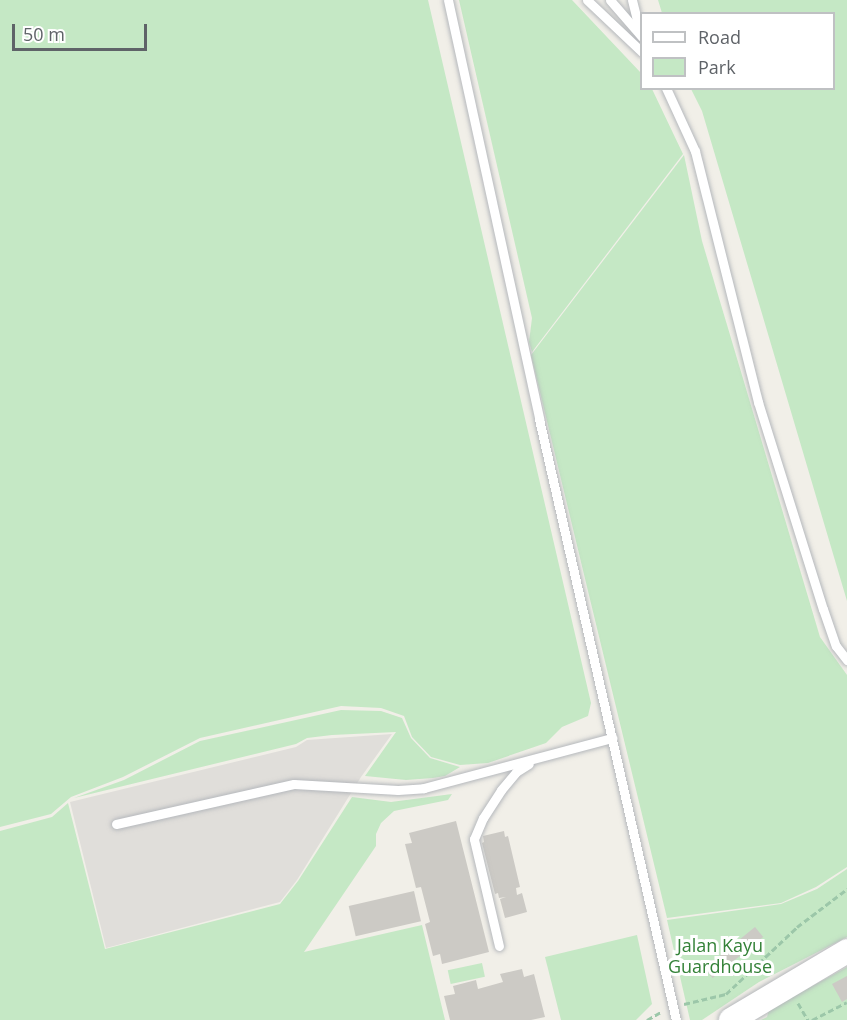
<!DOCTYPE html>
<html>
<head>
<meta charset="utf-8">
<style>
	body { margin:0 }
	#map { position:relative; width:847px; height:1020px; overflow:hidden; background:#f1efe8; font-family:"Open Sans",sans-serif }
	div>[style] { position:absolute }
	.industrial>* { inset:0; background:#e0deda }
	.green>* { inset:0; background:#c5e8c5; transform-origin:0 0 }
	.building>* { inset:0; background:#cccac5; transform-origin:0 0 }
	.path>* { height:3px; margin-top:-1.5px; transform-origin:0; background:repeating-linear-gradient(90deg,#9cc7a9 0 6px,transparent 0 9px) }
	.roads { filter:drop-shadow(0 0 2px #b5b8bc) drop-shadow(0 0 2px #b5b8bc) }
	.lane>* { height:9px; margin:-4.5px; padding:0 4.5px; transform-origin:4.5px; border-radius:4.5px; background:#fff }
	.secondary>* { height:24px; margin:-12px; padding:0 12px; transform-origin:12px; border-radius:12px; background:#fff }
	span { translate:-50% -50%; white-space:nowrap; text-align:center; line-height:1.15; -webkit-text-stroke:6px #fff; paint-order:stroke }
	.park-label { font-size:18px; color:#348238 }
	.legend { position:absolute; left:640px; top:12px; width:195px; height:78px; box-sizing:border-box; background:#fff; border:2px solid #bfc1c3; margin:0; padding:8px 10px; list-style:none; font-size:18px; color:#5f6368 }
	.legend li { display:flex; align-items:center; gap:12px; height:30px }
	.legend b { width:30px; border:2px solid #bfc1c3 }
	.scale { position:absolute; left:12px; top:24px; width:135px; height:27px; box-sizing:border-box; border:3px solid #5f6368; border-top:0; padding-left:8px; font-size:18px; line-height:21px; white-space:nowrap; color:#5f6368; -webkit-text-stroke:4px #fff; paint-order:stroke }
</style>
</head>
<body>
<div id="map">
	<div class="industrial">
		<div style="clip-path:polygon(392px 734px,361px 777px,297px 880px,280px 902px,106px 948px,70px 802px,296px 747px,307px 740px)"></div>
	</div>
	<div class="green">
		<div style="clip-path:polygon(0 0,428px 0,591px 703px,588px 716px,562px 727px,546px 743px,488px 763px,460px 765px,431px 757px,412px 737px,404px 716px,381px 708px,341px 706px,200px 738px,123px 777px,71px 797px,51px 814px,0 827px)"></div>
		<div style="clip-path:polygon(459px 0,572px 0,641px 73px,642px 88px,652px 89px,683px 154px,532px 352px,529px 342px,532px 318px)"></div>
		<div style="clip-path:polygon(658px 0,847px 0,847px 601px,702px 111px,691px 89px,834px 88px,834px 14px,662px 13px)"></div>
		<div style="clip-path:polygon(684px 155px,702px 241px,820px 637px,847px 675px,847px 867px,816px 887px,781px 903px,667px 918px,531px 355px)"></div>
		<div style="clip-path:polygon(341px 710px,381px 711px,402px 718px,411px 738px,430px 758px,460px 767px,445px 776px,433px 778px,406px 780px,365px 776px,396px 732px,332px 735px,307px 738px,296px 744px,74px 798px,124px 780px,200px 741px)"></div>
		<div style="clip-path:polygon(452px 794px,448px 800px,394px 811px,381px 823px,376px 834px,376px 846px,304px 952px,422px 925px,445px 1020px,0 1020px,0 831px,52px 817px,68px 803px,105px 949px,280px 904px,298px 881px,352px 797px,391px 802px)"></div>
		<div style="clip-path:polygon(847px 869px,847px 937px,759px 982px,702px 1020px,690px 1020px,667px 920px,781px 904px,817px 889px)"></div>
		<div style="clip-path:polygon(637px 935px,652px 1004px,636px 1020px,561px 1020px,545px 957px)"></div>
		<div style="left:482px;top:963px;width:14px;height:35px;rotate:78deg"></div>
		<div style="clip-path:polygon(847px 967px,847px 1020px,761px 1020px,767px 1017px,769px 1010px)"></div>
	</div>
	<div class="building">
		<div style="clip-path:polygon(456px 821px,489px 952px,442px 964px,440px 954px,433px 956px,425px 924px,430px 922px,421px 887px,416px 888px,405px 844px,412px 843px,409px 833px)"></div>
		<div style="clip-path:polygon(504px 831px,505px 837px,508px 836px,520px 887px,516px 888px,517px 895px,522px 893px,527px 912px,505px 918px,500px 899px,506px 897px,499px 898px,498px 893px,495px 894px,482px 843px,484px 842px,483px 836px)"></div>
		<div style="left:414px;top:891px;width:31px;height:67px;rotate:77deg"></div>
		<div style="left:755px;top:927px;width:13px;height:65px;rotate:51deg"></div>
		<div style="clip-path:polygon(522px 969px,524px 977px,534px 974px,545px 1017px,531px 1020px,450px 1020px,444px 996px,455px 994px,453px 986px,476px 980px,478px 989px,503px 982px,500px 974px)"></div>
		<div style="clip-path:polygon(847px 976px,847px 999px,842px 1002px,832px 984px)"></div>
	</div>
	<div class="path">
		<div style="left:798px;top:1003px;width:20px;rotate:60deg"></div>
		<div style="left:684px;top:1004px;width:43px;rotate:-13.4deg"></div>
		<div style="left:726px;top:994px;width:98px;rotate:-43.3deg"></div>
		<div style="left:797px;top:927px;width:63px;rotate:-37.2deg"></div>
		<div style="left:647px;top:1020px;width:16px;rotate:-30deg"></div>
		<div style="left:812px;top:1020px;width:39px;rotate:-27deg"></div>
	</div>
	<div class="roads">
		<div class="lane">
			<div style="left:448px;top:0;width:429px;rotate:77.7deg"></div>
			<div style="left:539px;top:419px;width:616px;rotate:77.16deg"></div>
			<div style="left:587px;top:0;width:76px;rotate:43.4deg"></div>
			<div style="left:610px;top:0;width:49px;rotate:49.1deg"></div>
			<div style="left:632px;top:0;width:36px;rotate:76deg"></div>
			<div style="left:666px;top:88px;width:69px;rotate:65.3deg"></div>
			<div style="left:695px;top:151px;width:259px;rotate:75.9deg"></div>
			<div style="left:758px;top:402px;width:217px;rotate:72.6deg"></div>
			<div style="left:823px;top:609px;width:39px;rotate:71deg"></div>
			<div style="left:836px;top:646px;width:18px;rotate:52deg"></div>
			<div style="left:116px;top:824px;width:182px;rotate:-12.7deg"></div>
			<div style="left:294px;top:784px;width:104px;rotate:3.3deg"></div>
			<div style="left:398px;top:790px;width:26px;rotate:-4deg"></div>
			<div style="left:424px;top:788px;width:195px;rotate:-14.9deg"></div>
			<div style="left:499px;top:946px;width:110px;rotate:-103.2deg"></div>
			<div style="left:474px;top:839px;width:23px;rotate:-67deg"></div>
			<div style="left:483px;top:818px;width:33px;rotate:-57deg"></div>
			<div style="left:501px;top:790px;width:23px;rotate:-50deg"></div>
			<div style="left:516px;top:772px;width:15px;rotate:-32deg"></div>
		</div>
		<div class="secondary">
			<div style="left:731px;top:1020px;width:135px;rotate:-30.7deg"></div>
		</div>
	</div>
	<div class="park-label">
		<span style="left:720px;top:956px">Jalan Kayu<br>Guardhouse</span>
	</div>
	<ul class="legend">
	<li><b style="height:8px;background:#fff"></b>Road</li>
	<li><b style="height:16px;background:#c5e8c5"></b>Park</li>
	</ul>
	<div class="scale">50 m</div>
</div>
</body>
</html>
